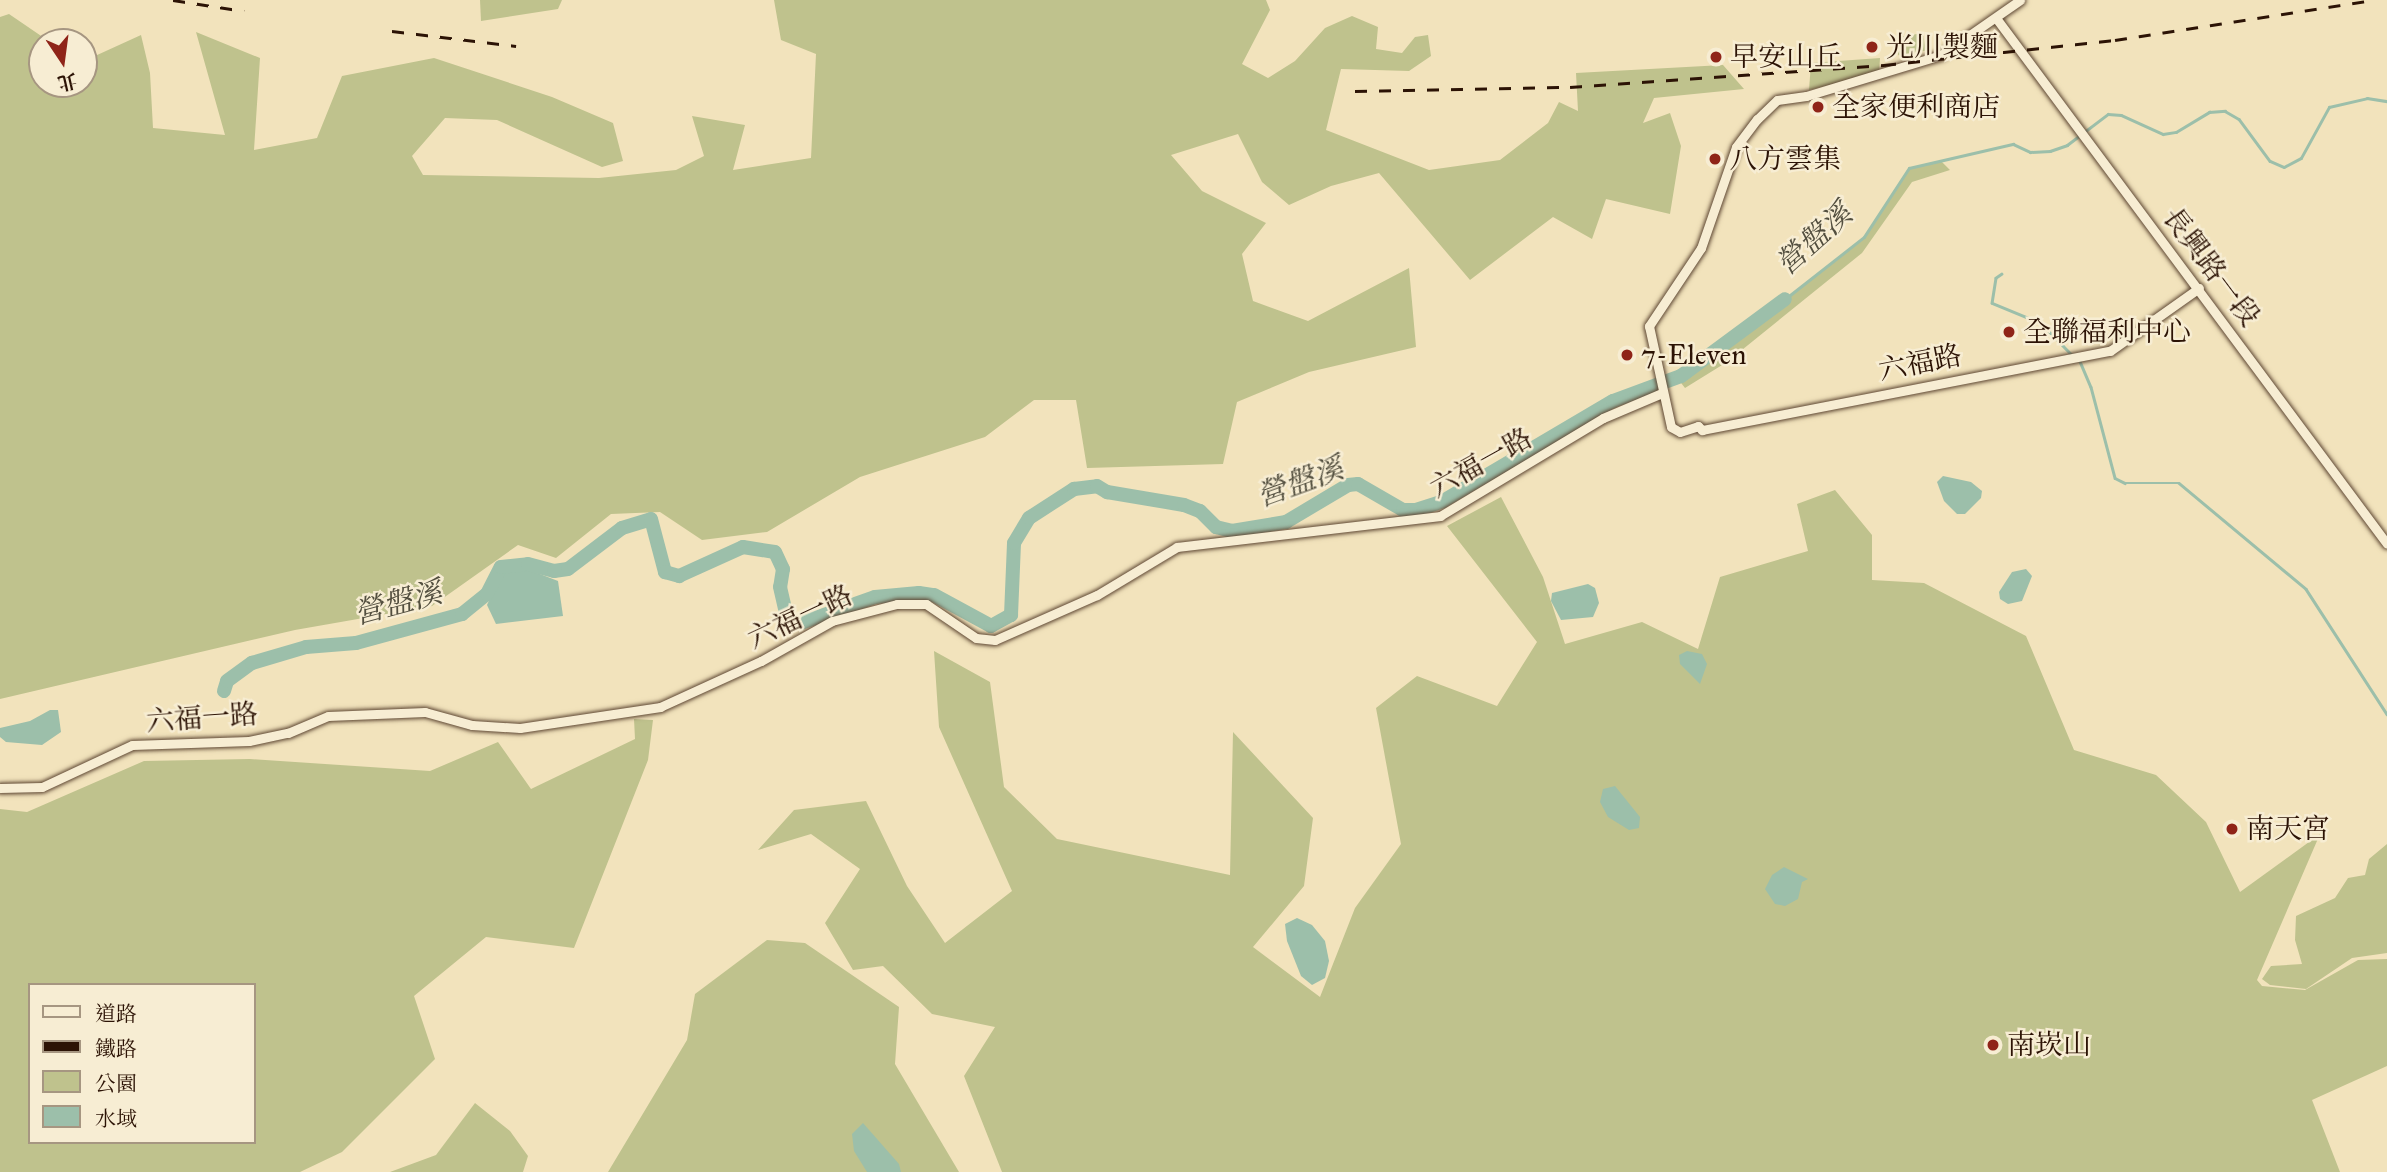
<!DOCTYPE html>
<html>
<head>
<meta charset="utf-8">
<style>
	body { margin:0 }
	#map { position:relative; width:2387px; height:1172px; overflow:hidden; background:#f2e3bc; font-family:"IM FELL Great Primer","Noto Serif TC",serif }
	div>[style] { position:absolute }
	.green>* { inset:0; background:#bfc28d; transform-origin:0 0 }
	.water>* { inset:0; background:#9cbfaa }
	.stream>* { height:2.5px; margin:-1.25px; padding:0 1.25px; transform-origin:1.25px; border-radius:1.25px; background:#9cbfaa }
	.river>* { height:14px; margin:-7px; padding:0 7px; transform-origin:7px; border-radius:7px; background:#9cbfaa }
	.roads { filter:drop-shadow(0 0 2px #5e4733) drop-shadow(0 0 2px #5e4733) }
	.tertiary>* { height:9px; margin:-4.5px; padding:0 4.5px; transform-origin:4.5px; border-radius:4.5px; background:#f7edd3 }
	.rail>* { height:2.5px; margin-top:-1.25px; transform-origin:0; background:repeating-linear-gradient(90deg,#2c1305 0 12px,transparent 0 24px) }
	.dots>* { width:19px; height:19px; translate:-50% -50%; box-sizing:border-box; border:4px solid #f7edd3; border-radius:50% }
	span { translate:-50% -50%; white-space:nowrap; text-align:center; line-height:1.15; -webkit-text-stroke:5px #f7edd3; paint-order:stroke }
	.poi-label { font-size:28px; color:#2c1305 }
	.left { translate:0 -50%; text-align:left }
	.street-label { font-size:28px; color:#2c1305 }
	.water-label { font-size:30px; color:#534f3f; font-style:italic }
	.legend { position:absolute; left:28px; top:983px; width:228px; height:161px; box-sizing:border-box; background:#f7edd3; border:2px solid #a69681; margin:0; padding:9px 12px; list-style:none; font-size:21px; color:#2c1305 }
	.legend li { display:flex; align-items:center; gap:14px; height:35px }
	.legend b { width:35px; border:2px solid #a69681 }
	.north { position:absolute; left:28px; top:28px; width:70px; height:70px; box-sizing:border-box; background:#f7edd3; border:2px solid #a69681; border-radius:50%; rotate:167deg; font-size:19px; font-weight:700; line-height:28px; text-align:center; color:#2c1305 }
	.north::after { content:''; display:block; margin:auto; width:24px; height:32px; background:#8f2418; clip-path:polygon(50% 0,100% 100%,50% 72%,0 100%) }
</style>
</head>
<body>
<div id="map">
	<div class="green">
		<div style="clip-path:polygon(480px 0,562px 0,558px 9px,481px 21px)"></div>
		<div style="clip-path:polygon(774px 0,1266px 0,1270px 10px,1242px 64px,1268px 78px,1295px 61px,1325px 28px,1352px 16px,1378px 27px,1376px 49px,1402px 53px,1415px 37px,1428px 35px,1431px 56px,1409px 71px,1341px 69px,1326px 130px,1429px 170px,1500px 160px,1548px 123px,1559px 102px,1578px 111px,1576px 73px,1723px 65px,1744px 89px,1654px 98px,1643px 123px,1670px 113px,1681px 146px,1670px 214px,1606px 199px,1592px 239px,1553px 217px,1470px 280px,1379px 173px,1331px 186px,1289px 205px,1262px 182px,1238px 134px,1171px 155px,1202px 191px,1266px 223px,1242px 254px,1253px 301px,1308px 321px,1409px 268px,1416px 347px,1309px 372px,1237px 402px,1223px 464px,1087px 468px,1076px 400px,1034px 400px,985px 437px,860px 477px,767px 532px,702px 540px,660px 512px,611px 514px,556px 558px,518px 545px,432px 606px,295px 630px,0 699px,0 17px,9px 14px,50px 42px,42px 42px,42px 84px,84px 84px,84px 61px,141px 35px,150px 73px,153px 128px,225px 135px,196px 32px,260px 58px,254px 150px,317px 138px,342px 76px,434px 58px,552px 97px,613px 123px,623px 161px,602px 167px,497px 120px,445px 118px,412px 156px,423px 175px,599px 178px,676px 170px,704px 156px,692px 116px,745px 125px,733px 170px,811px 158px,816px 54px,781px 40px)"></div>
		<div style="left:1923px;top:33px;width:18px;height:28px;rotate:81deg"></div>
		<div style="clip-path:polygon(1880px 58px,1879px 73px,1809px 90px,1811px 63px)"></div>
		<div style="clip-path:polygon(1941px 161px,1950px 170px,1912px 182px,1862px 253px,1727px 362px,1685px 388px,1678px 379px,1713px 357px,1865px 237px,1909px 169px)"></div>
		<div style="clip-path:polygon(1835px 490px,1872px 535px,1872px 580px,1924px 583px,2026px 636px,2074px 750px,2156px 775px,2206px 822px,2240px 892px,2320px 834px,2257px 980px,2262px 986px,2305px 990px,2358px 960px,2387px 959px,2387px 1066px,2312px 1100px,2340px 1172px,1002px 1172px,964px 1076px,995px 1027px,932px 1014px,883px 966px,853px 970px,825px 923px,860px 869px,811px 834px,758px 850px,794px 810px,866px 801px,907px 886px,945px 943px,1012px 891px,939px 727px,934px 651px,990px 682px,1004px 787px,1057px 839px,1230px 875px,1233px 732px,1313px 818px,1304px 886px,1253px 947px,1320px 997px,1355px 908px,1401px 844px,1376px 708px,1417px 676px,1497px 706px,1537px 642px,1447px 526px,1501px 497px,1543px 577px,1565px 644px,1642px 622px,1698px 649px,1720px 577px,1808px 551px,1797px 504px)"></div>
		<div style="clip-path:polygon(evenodd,634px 719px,653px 720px,648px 760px,574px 948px,486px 937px,414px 996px,435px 1059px,342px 1152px,300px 1172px,0 1172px,0 809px,27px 812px,144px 761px,250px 759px,430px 771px,498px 742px,531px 789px,635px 739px,634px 719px,30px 985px,254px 985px,254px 1142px,30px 1142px,30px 985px)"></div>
		<div style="clip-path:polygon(2387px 844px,2387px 953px,2352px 958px,2306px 989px,2270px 985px,2262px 979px,2271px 966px,2302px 964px,2295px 940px,2296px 916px,2335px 898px,2348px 878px,2365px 875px,2369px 859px)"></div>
		<div style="clip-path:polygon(767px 940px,805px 943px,899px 1007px,895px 1064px,959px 1172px,608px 1172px,687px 1040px,695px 994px)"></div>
		<div style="clip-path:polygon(475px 1103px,510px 1131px,528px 1156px,523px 1172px,390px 1172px,436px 1155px)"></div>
	</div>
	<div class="water">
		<div style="clip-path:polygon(1943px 476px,1971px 482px,1982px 491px,1981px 498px,1965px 514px,1957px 514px,1944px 501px,1937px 482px)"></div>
		<div style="clip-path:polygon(514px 569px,527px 569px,558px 581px,563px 616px,496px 624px,487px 605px,501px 574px)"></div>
		<div style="clip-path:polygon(2026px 569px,2032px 576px,2022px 601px,2008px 604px,2000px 599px,1999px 592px,2012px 572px)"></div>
		<div style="clip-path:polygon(1588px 584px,1595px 588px,1599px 603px,1593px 617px,1561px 620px,1551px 601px,1552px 593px)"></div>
		<div style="clip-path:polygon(1687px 651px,1702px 654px,1707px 664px,1700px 684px,1680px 664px,1679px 655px)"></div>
		<div style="clip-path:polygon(50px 710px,58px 710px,61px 732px,42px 745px,6px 742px,0 737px,0 728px,30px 721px)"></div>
		<div style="clip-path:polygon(1615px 786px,1640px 817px,1639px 828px,1629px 830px,1608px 817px,1600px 802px,1603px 789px)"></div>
		<div style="clip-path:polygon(1784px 867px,1808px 879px,1802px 882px,1798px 899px,1785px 906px,1775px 904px,1765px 889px,1772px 875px)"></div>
		<div style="clip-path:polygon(1297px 918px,1312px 925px,1325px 941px,1329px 961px,1325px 978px,1312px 985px,1301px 976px,1287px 941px,1285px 924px)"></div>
		<div style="clip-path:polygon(863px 1123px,899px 1164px,901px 1172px,867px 1172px,854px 1151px,852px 1134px)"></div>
	</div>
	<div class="stream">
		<div style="left:2002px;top:274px;width:7px;rotate:146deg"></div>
		<div style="left:1996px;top:278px;width:25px;rotate:99deg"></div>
		<div style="left:1992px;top:303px;width:53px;rotate:22.2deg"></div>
		<div style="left:2041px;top:323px;width:46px;rotate:45.9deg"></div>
		<div style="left:1785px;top:299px;width:100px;rotate:-38.1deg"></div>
		<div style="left:1864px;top:237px;width:82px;rotate:-56.9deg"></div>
		<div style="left:1909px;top:168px;width:107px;rotate:-13deg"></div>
		<div style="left:2013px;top:144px;width:19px;rotate:25deg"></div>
		<div style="left:2030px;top:152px;width:20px;rotate:-3deg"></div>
		<div style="left:2050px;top:151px;width:18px;rotate:-19deg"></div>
		<div style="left:2067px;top:145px;width:51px;rotate:-37.1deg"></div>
		<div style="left:2108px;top:114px;width:13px;rotate:4deg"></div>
		<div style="left:2121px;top:115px;width:46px;rotate:24.3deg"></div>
		<div style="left:2163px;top:134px;width:13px;rotate:-9deg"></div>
		<div style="left:2176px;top:132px;width:39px;rotate:-31deg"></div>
		<div style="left:2209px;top:112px;width:16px;rotate:-4deg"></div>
		<div style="left:2225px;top:111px;width:16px;rotate:30deg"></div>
		<div style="left:2239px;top:119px;width:52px;rotate:53.6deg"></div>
		<div style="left:2270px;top:161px;width:15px;rotate:23deg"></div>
		<div style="left:2284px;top:167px;width:19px;rotate:-28deg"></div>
		<div style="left:2301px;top:158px;width:58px;rotate:-61.2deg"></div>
		<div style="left:2329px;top:107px;width:39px;rotate:-13deg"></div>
		<div style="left:2367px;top:98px;width:20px;rotate:9deg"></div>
		<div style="left:2079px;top:359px;width:30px;rotate:67deg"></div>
		<div style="left:2091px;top:387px;width:94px;rotate:75.2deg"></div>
		<div style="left:2115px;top:478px;width:11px;rotate:27deg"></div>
		<div style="left:2125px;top:483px;width:54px"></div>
		<div style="left:2179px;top:483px;width:165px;rotate:39.8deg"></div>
		<div style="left:2306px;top:589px;width:149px;rotate:57.1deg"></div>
	</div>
	<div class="river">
		<div style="left:224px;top:691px;width:10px;rotate:-73deg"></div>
		<div style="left:227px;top:681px;width:31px;rotate:-36deg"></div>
		<div style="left:252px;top:663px;width:56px;rotate:-16.5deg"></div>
		<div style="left:306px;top:647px;width:50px;rotate:-4.6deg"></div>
		<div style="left:356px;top:643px;width:110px;rotate:-15.3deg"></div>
		<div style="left:462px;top:614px;width:32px;rotate:-39deg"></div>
		<div style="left:487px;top:594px;width:30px;rotate:-63deg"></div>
		<div style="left:501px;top:567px;width:27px;rotate:-6deg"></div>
		<div style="left:528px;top:564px;width:27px;rotate:15deg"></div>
		<div style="left:554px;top:571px;width:14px;rotate:-8deg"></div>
		<div style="left:568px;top:569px;width:68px;rotate:-37.2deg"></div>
		<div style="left:622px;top:528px;width:30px;rotate:-17deg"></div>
		<div style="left:651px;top:519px;width:55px;rotate:75.2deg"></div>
		<div style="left:665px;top:572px;width:15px;rotate:16deg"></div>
		<div style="left:679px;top:576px;width:70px;rotate:-24.4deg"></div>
		<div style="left:743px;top:547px;width:32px;rotate:9deg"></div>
		<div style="left:775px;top:552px;width:19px;rotate:65deg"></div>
		<div style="left:783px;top:569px;width:18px;rotate:99deg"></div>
		<div style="left:780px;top:587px;width:36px;rotate:77deg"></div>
		<div style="left:788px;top:622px;width:13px;rotate:4deg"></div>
		<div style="left:801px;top:623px;width:78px;rotate:-19.4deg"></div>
		<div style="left:875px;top:597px;width:44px;rotate:-5.2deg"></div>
		<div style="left:919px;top:593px;width:15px;rotate:8deg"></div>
		<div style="left:934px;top:595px;width:65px;rotate:28.5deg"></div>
		<div style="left:991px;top:626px;width:23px;rotate:-29deg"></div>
		<div style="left:1011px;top:615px;width:72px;rotate:-87.6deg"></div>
		<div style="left:1014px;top:543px;width:29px;rotate:-59deg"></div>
		<div style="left:1029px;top:518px;width:54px;rotate:-32.8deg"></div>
		<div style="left:1074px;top:489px;width:23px;rotate:-7deg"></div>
		<div style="left:1097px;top:486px;width:12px;rotate:31deg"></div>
		<div style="left:1107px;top:492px;width:78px;rotate:9.6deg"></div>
		<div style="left:1184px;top:505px;width:17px;rotate:21deg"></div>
		<div style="left:1200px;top:511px;width:23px;rotate:45deg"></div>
		<div style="left:1216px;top:527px;width:16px;rotate:14deg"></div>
		<div style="left:1232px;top:531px;width:55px;rotate:-9.5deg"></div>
		<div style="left:1286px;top:522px;width:72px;rotate:-30.8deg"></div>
		<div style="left:1348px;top:485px;width:10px;rotate:-6deg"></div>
		<div style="left:1358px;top:484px;width:52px;rotate:30deg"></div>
		<div style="left:1403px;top:510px;width:13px"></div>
		<div style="left:1416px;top:510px;width:28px;rotate:-18deg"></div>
		<div style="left:1443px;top:501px;width:197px;rotate:-30.5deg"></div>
		<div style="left:1613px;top:401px;width:72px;rotate:-20.2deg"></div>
		<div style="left:1681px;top:376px;width:129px;rotate:-36.5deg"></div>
	</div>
	<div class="roads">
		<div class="tertiary">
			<div style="left:2020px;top:0;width:96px;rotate:145.2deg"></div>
			<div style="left:1941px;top:55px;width:141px;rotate:163.1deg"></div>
			<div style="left:1806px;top:96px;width:29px;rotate:172deg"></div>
			<div style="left:1777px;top:100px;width:28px;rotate:136deg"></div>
			<div style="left:1757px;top:119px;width:35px;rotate:127deg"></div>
			<div style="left:1736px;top:147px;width:107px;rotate:109.1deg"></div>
			<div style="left:1701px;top:248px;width:94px;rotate:123.7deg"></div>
			<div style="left:1649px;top:326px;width:103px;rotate:77.7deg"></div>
			<div style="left:1671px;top:427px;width:10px;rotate:29deg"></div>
			<div style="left:1680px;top:432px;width:19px;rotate:-18deg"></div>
			<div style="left:1698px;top:426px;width:6px;rotate:45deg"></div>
			<div style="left:1702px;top:430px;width:416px;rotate:-11deg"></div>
			<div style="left:2110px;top:351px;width:109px;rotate:-35.3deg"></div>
			<div style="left:1996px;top:18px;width:655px;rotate:53.37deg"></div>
			<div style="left:0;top:788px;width:42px;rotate:-1.4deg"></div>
			<div style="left:42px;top:787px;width:99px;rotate:-25deg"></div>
			<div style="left:132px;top:745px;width:117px;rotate:-2deg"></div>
			<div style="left:249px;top:741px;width:40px;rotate:-12deg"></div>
			<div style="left:288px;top:733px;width:43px;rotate:-23deg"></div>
			<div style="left:328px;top:716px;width:97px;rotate:-2.4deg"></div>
			<div style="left:425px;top:712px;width:49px;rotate:15.5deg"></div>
			<div style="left:472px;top:725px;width:48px;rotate:3.6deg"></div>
			<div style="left:520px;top:728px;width:142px;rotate:-8.5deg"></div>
			<div style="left:660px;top:707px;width:111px;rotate:-24.5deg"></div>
			<div style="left:761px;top:661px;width:81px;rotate:-29.4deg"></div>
			<div style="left:832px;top:621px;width:67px;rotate:-14.7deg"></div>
			<div style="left:897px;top:604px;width:29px"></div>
			<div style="left:926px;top:604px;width:60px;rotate:34.2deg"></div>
			<div style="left:976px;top:638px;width:19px;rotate:6deg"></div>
			<div style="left:995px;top:640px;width:111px;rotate:-23.8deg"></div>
			<div style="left:1097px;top:595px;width:93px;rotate:-31deg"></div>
			<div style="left:1177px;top:547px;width:265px;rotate:-6.7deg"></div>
			<div style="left:1440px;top:516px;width:190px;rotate:-31deg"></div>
			<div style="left:1603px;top:418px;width:64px;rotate:-23deg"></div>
		</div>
	</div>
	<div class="rail">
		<div style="left:173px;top:0;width:72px;rotate:8.8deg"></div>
		<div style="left:392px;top:31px;width:125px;rotate:6.9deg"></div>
		<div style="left:1355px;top:91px;width:215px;rotate:-1.1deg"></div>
		<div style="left:1570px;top:87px;width:315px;rotate:-4deg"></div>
		<div style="left:1884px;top:65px;width:232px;rotate:-6.2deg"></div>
		<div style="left:2115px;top:40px;width:261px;rotate:-8.8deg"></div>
	</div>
	<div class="dots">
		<div style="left:1872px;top:47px;background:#8f2418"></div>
		<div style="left:1716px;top:57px;background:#8f2418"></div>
		<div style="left:1818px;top:107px;background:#8f2418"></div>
		<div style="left:1715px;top:159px;background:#8f2418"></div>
		<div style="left:2009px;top:332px;background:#8f2418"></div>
		<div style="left:1627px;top:355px;background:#8f2418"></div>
		<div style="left:2232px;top:829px;background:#8f2418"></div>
		<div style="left:1993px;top:1045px;background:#8f2418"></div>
	</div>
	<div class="poi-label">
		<span class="left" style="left:1886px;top:47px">光川製麵</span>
		<span class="left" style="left:1730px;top:57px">早安山丘</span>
		<span class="left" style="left:1832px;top:107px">全家便利商店</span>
		<span class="left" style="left:1729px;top:159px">八方雲集</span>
		<span class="left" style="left:2023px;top:332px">全聯福利中心</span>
		<span class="left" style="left:1641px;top:355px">7-Eleven</span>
		<span class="left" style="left:2246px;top:829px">南天宮</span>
		<span class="left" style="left:2007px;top:1045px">南崁山</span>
	</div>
	<div class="street-label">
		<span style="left:2211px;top:267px;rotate:53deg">長興路一段</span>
		<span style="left:1920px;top:363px;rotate:-11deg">六福路</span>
		<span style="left:1481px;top:463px;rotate:-29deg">六福一路</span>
		<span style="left:800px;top:617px;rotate:-25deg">六福一路</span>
		<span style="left:202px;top:718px;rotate:-4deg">六福一路</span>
	</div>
	<div class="water-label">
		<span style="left:1814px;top:239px;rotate:-42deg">營盤溪</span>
		<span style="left:1300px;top:482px;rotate:-20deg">營盤溪</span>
		<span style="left:398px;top:603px;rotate:-15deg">營盤溪</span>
	</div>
	<ul class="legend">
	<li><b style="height:9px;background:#f7edd3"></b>道路</li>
	<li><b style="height:9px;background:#2c1305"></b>鐵路</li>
	<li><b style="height:19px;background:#bfc28d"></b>公園</li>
	<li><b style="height:19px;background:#9cbfaa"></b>水域</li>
	</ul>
	<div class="north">北</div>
</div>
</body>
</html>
